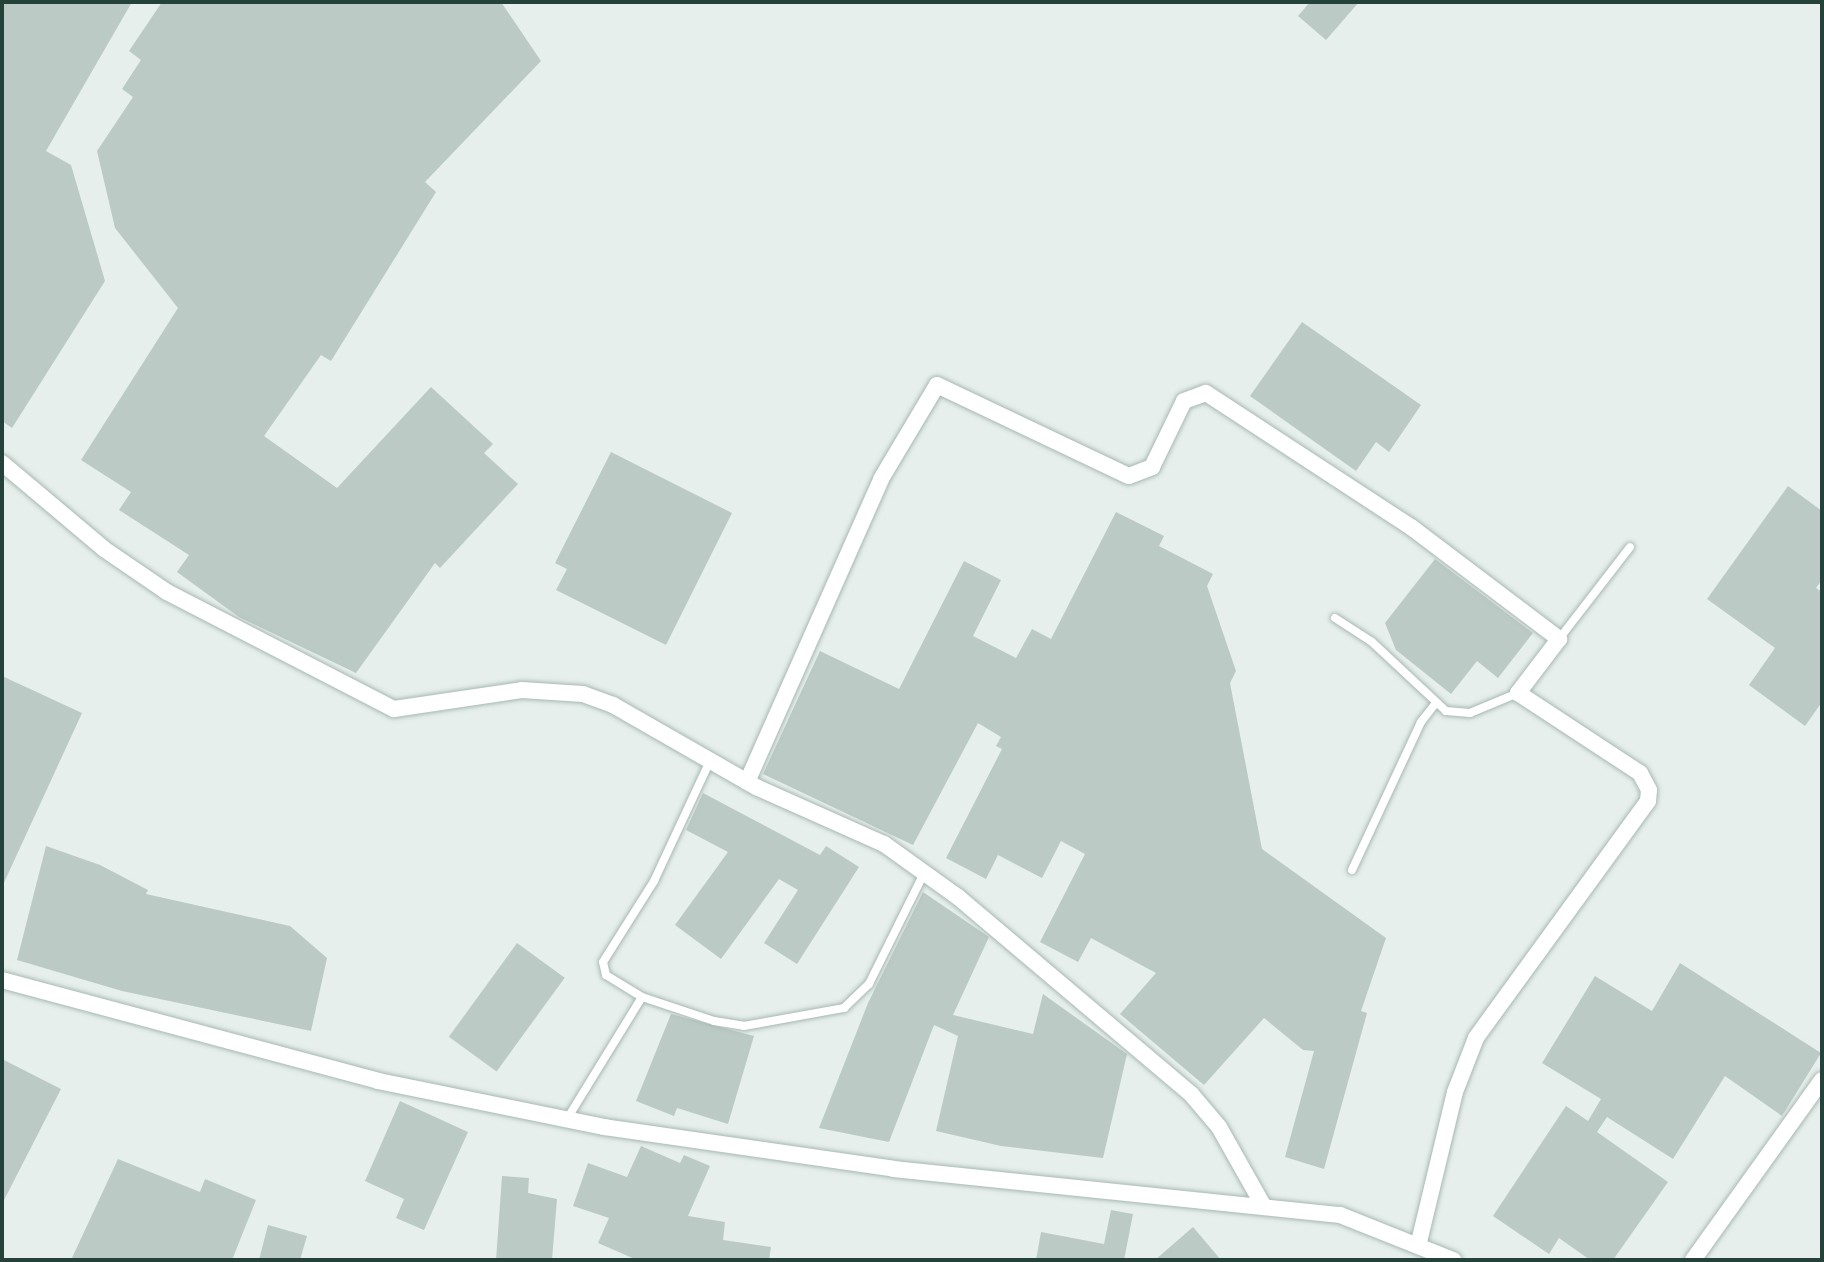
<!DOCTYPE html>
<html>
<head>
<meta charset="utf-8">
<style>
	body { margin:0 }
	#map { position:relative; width:1824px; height:1262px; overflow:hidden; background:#e6efeb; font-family:Arial,sans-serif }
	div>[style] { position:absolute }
	.building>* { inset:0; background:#bbcac4; transform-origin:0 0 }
	.roads { filter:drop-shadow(0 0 2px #a8b8b2) drop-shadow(0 0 2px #a8b8b2) }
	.service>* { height:8px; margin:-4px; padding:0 4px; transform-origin:4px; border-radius:4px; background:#fff }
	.minor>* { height:16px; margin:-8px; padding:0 8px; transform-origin:8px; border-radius:8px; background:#fff }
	span { translate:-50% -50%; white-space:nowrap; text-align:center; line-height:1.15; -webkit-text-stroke:8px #f7fbf9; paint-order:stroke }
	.frame { position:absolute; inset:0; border:4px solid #24423a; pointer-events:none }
</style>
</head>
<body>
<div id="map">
	<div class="building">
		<div style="clip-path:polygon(2px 2px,132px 2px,46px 151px,71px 165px,105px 281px,12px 428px,2px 421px)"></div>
		<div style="clip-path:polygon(162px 2px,501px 2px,541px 61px,425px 182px,436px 192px,331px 361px,321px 355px,264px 436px,337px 488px,431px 387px,493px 444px,484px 453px,518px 484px,440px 568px,435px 563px,356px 673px,239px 617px,177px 572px,189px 555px,119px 510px,131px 492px,81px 460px,178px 308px,115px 228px,97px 151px,133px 97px,122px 89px,141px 60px,129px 51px)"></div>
		<div style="clip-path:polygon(1310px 2px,1359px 2px,1326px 40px,1298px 16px)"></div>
		<div style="clip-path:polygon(1302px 322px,1421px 405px,1389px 452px,1376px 442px,1356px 471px,1250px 396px)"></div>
		<div style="clip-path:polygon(611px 452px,732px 513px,666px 645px,556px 590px,567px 569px,555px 563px)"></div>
		<div style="clip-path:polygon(1788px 486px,1822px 511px,1822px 580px,1816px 588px,1822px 592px,1822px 702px,1805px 726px,1749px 685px,1775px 648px,1707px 599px)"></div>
		<div style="clip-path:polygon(1116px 512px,1164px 536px,1159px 546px,1213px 574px,1207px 586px,1236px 671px,1230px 683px,1262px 849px,1386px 938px,1361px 1011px,1367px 1013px,1324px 1169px,1285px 1157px,1314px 1051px,1303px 1050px,1264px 1018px,1204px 1085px,1120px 1014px,1156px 973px,1091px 938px,1078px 962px,1040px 942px,1085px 854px,1061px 841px,1042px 878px,998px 855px,986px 879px,946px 858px,1002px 749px,996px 746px,1001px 737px,978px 723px,913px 845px,763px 774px,820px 651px,899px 689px,964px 561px,1001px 580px,973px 636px,1016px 658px,1032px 629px,1051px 639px)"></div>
		<div style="clip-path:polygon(1435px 559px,1533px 633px,1498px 678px,1477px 661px,1451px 694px,1396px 650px,1385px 623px)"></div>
		<div style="clip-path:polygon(2px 676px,82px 713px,2px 887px)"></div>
		<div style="clip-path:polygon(703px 793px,820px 855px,826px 846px,859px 867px,797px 964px,764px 943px,798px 890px,779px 879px,721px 959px,675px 925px,728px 852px,686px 830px)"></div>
		<div style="clip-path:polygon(46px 846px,100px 865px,148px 890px,146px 894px,290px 926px,327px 958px,311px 1031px,122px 991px,17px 960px)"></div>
		<div style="clip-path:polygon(923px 892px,989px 937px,953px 1015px,1033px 1034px,1043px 994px,1127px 1054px,1103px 1158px,1001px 1146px,936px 1131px,958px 1036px,934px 1025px,889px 1142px,819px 1128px,868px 1003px)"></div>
		<div style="left:517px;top:943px;width:59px;height:116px;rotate:36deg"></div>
		<div style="clip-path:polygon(1680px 963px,1821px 1053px,1782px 1116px,1725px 1076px,1673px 1159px,1607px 1117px,1597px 1132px,1668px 1182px,1613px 1260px,1590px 1260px,1559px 1238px,1549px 1254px,1493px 1216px,1566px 1106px,1588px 1121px,1601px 1099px,1542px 1063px,1595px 976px,1652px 1011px)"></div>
		<div style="clip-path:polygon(671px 1014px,754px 1036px,728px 1124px,677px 1108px,674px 1116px,636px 1101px)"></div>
		<div style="clip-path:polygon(2px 1059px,61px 1089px,2px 1204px)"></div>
		<div style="clip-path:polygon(400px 1101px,468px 1132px,424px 1230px,396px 1218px,404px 1199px,365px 1181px)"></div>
		<div style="clip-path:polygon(641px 1146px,680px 1163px,684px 1155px,710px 1166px,688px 1216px,725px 1222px,723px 1240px,771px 1247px,769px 1260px,637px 1260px,598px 1243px,609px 1218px,573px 1206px,588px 1163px,627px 1177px)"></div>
		<div style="clip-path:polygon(118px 1159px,200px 1192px,205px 1179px,256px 1200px,232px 1260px,71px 1260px)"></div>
		<div style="clip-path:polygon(502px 1176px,529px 1178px,528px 1193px,557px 1199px,552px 1260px,496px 1260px)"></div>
		<div style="clip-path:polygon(1111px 1210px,1133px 1214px,1124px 1260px,1036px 1260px,1041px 1232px,1104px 1244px)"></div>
		<div style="clip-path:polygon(268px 1225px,307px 1236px,300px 1260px,259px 1260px)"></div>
		<div style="clip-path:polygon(1193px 1227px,1221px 1260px,1155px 1260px)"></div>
	</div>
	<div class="roads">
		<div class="service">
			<div style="left:1335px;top:618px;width:44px;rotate:33deg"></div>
			<div style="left:1372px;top:642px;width:101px;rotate:43deg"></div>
			<div style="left:1446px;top:711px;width:24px;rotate:5deg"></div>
			<div style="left:1470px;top:713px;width:52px;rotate:-22.6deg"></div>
			<div style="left:1559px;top:639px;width:116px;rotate:-52.3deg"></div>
			<div style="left:1352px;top:870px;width:163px;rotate:-65deg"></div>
			<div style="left:1421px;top:722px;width:24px;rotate:-52deg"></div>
			<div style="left:642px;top:997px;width:76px;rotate:18.4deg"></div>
			<div style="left:714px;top:1021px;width:30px;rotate:9deg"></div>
			<div style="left:744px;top:1026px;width:102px;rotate:-10.2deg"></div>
			<div style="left:844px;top:1008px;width:35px;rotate:-44deg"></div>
			<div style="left:869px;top:984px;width:124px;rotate:-63.6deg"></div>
			<div style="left:567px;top:1119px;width:143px;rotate:-58.4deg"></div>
			<div style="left:642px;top:997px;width:42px;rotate:-148.6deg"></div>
			<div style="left:606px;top:975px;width:13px;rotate:-103deg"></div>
			<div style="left:603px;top:962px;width:96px;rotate:-57.8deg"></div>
			<div style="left:654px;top:881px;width:132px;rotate:-65deg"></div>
		</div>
		<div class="minor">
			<div style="left:2px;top:463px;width:133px;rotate:40.1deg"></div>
			<div style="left:104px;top:549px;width:76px;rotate:34.3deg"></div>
			<div style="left:167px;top:592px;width:255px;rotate:27.3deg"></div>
			<div style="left:394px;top:709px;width:129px;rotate:-8.4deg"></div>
			<div style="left:522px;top:690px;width:61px;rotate:3.8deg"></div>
			<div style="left:583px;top:694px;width:32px;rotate:20deg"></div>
			<div style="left:613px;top:705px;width:165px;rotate:29.8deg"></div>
			<div style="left:756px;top:787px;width:140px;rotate:24deg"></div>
			<div style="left:884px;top:844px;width:91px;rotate:35.6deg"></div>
			<div style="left:958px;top:897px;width:305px;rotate:40.2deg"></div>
			<div style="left:1191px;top:1094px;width:43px;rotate:49.7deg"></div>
			<div style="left:1219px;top:1127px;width:92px;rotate:60.6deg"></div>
			<div style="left:747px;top:782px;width:331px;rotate:-66.1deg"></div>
			<div style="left:881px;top:479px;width:109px;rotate:-59.2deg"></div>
			<div style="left:937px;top:385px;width:212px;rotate:25.4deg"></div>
			<div style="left:1129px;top:476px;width:25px;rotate:-21deg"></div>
			<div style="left:1152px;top:467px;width:73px;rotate:-64.1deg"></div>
			<div style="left:1184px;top:401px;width:23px;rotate:-20deg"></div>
			<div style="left:1206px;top:393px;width:245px;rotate:33.2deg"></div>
			<div style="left:1411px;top:527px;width:186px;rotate:37.1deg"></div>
			<div style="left:1559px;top:639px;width:68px;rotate:127.2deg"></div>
			<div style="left:1518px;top:693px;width:146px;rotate:33.3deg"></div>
			<div style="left:1640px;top:773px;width:19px;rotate:62deg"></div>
			<div style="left:1649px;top:790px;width:11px;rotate:95deg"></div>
			<div style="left:1648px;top:801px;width:293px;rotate:126deg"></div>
			<div style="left:1476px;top:1038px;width:58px;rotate:111.3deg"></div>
			<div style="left:1455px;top:1092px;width:158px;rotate:103.5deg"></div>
			<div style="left:2px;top:980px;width:389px;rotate:15deg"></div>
			<div style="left:378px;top:1081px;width:231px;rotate:11.5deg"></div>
			<div style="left:604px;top:1127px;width:293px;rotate:8.2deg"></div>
			<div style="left:894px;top:1169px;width:448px;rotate:5.9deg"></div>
			<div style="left:1340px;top:1215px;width:122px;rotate:21.7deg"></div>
			<div style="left:1693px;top:1260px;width:221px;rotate:-54.4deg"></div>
		</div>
	</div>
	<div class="frame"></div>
</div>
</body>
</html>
